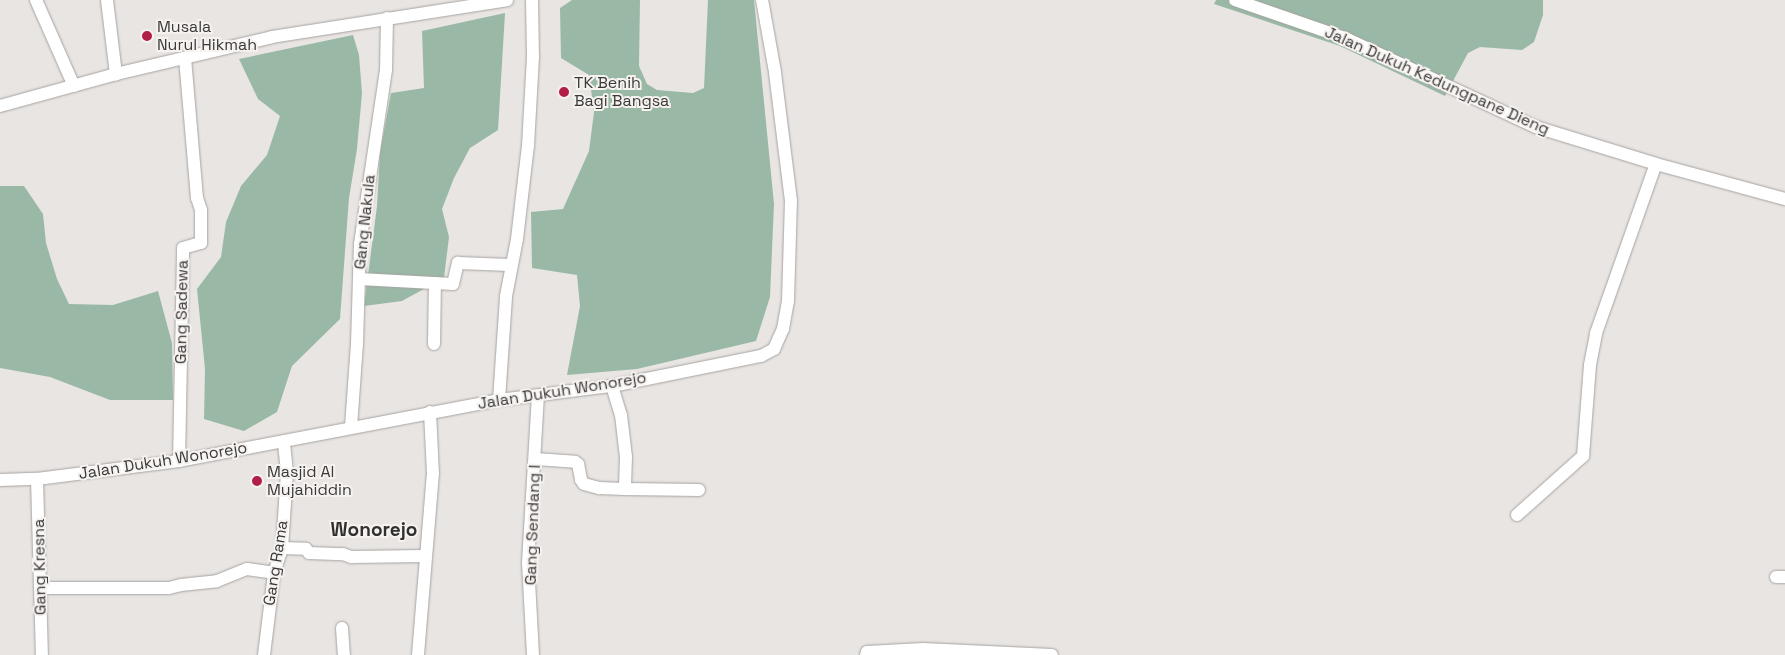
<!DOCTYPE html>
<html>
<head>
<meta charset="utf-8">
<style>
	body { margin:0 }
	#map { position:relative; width:1785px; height:655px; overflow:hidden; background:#e9e5e3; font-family:"Space Grotesk",sans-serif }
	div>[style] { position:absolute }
	.forest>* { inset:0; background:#99b9a6 }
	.roads { filter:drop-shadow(0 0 1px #a6a3a0) drop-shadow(0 0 1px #a6a3a0) }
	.minor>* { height:12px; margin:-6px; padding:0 6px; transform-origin:6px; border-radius:6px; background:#fff }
	.dots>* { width:14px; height:14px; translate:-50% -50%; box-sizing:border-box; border:2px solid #f6f2f0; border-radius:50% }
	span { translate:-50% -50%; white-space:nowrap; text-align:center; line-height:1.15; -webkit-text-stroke:4px #f6f2f0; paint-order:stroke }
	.poi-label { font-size:16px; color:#3a3938 }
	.left { translate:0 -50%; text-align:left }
	.street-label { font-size:16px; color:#3a3938 }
	.quarter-label { font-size:19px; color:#32302e; font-weight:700 }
</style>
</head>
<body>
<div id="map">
	<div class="forest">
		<div style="clip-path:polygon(572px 0,640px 0,639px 66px,647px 84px,657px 90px,693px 93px,704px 88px,708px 0,754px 0,774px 204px,770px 297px,756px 341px,637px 369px,567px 375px,580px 306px,577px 275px,532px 268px,531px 212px,563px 209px,589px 151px,594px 112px,589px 75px,561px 58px,560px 8px)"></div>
		<div style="clip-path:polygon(1216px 0,1543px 0,1543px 15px,1534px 42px,1522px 50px,1480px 47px,1468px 53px,1445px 96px,1340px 46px,1214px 4px)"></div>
		<div style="clip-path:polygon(505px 13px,498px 130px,470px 148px,454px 178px,442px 209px,449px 237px,444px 278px,402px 301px,364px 306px,377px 206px,380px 153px,391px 93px,424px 88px,422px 31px)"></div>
		<div style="clip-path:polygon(353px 35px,359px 55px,362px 93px,357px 149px,349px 198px,340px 319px,292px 366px,277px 412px,244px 431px,204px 419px,205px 369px,197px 289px,221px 257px,226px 222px,241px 186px,267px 155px,280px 116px,258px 99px,239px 59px)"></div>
		<div style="clip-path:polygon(0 186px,24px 186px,43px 214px,46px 243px,57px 279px,69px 304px,113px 305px,158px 291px,172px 343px,173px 400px,110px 400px,50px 377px,0 368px)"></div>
	</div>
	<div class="roads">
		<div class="minor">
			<div style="left:36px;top:0;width:94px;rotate:66.2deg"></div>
			<div style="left:107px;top:0;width:75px;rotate:83.1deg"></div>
			<div style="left:1235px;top:0;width:116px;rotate:19.1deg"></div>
			<div style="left:1345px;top:38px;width:211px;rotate:25deg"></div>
			<div style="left:1536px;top:127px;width:126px;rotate:17.1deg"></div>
			<div style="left:1656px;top:164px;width:134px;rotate:15.2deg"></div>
			<div style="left:0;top:106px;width:120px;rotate:-15.4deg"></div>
			<div style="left:116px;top:74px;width:160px;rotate:-13.3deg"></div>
			<div style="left:272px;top:37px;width:238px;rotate:-8.9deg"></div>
			<div style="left:359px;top:279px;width:94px;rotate:3deg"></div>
			<div style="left:453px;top:284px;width:22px;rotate:-77deg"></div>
			<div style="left:458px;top:263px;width:52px;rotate:2.2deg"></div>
			<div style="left:434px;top:344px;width:61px;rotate:-89.1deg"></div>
			<div style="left:612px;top:386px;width:30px;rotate:73deg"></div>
			<div style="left:621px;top:415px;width:42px;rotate:83.2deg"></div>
			<div style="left:626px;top:457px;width:32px;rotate:92deg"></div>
			<div style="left:625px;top:489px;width:74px;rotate:0.8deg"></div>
			<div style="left:499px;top:400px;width:104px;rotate:-86.1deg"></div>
			<div style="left:506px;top:296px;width:58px;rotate:-79.1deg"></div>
			<div style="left:517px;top:239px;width:94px;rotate:-83.3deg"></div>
			<div style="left:528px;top:146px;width:89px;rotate:-86.8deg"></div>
			<div style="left:533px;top:57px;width:57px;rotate:-91deg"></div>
			<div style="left:351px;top:427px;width:83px;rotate:-85.9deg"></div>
			<div style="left:357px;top:344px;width:100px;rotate:-88.3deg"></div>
			<div style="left:360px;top:244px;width:176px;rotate:-81.5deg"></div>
			<div style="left:386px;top:70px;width:52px;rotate:-88.9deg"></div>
			<div style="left:536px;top:459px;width:39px;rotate:4deg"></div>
			<div style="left:575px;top:462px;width:4px;rotate:34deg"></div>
			<div style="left:578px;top:464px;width:16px;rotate:79deg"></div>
			<div style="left:581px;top:480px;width:5px;rotate:53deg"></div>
			<div style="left:584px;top:484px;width:16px;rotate:15deg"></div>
			<div style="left:599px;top:488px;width:26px;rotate:2deg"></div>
			<div style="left:179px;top:461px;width:213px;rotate:-88.9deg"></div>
			<div style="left:183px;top:248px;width:19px;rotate:-16deg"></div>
			<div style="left:201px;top:243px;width:33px;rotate:-90deg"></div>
			<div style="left:201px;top:210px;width:13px;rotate:-108deg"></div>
			<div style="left:197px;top:198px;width:141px;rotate:-94.9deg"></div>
			<div style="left:37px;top:479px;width:176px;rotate:88.4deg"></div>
			<div style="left:0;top:480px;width:37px;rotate:-2deg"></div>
			<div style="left:37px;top:479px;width:143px;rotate:-7.2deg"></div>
			<div style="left:179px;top:461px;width:326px;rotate:-10.8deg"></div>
			<div style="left:499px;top:400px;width:114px;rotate:-7.1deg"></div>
			<div style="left:612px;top:386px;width:152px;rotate:-11.4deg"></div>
			<div style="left:761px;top:356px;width:15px;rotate:-28deg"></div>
			<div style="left:774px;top:349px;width:22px;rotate:-66deg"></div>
			<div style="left:783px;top:329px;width:28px;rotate:-80deg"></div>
			<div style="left:788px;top:301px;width:100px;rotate:-88.3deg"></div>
			<div style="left:791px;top:201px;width:130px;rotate:-97.1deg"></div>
			<div style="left:775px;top:72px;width:73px;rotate:-100.2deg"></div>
			<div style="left:1517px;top:515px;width:89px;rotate:-41.8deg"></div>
			<div style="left:1583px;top:456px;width:91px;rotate:-85.6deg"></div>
			<div style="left:1590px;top:365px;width:33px;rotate:-79deg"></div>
			<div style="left:1596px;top:333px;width:179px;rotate:-70.5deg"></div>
			<div style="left:282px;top:548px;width:24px;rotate:2deg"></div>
			<div style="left:306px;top:549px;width:5px;rotate:53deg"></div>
			<div style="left:309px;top:553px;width:34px;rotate:2deg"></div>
			<div style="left:343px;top:554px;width:9px;rotate:21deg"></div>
			<div style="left:351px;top:557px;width:74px;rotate:-0.8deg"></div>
			<div style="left:1776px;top:577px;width:9px"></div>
			<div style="left:41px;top:588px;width:128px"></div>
			<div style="left:169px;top:588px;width:12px;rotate:-14deg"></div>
			<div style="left:181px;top:585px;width:36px;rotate:-6deg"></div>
			<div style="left:217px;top:581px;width:32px;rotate:-22deg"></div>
			<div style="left:247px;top:569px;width:27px;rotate:8deg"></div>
			<div style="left:342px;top:628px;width:27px;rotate:86deg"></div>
			<div style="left:264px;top:655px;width:83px;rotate:-83deg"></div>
			<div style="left:274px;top:573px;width:26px;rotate:-72deg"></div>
			<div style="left:282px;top:548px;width:76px;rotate:-86.2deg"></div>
			<div style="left:287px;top:472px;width:31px;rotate:-96deg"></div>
			<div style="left:418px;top:655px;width:182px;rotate:-85.3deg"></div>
			<div style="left:433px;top:474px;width:62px;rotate:-92.8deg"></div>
			<div style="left:533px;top:655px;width:92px;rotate:-93.1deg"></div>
			<div style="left:528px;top:563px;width:167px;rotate:-86.6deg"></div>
			<div style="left:866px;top:655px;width:3px;rotate:-72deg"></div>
			<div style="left:867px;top:652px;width:56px;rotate:-3.1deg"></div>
			<div style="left:923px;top:649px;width:129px;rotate:2.7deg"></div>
		</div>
	</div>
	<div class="dots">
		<div style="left:147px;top:36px;background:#b11e47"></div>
		<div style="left:564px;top:92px;background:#b11e47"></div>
		<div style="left:257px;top:481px;background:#b11e47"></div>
	</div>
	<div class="poi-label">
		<span class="left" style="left:157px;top:36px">Musala<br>Nurul Hikmah</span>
		<span class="left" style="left:574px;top:92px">TK Benih<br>Bagi Bangsa</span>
		<span class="left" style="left:267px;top:481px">Masjid Al<br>Mujahiddin</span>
	</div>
	<div class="street-label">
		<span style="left:1437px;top:81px;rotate:24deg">Jalan Dukuh Kedungpane Dieng</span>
		<span style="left:365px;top:222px;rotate:-84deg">Gang Nakula</span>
		<span style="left:182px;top:312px;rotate:-89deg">Gang Sadewa</span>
		<span style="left:562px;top:391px;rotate:-9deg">Jalan Dukuh Wonorejo</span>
		<span style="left:163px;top:461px;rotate:-9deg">Jalan Dukuh Wonorejo</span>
		<span style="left:533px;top:525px;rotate:-88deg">Gang Sendang I</span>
		<span style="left:276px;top:563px;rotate:-81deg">Gang Rama</span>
		<span style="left:40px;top:567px;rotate:-91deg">Gang Kresna</span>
	</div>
	<div class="quarter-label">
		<span style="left:374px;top:530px">Wonorejo</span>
	</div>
</div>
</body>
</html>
